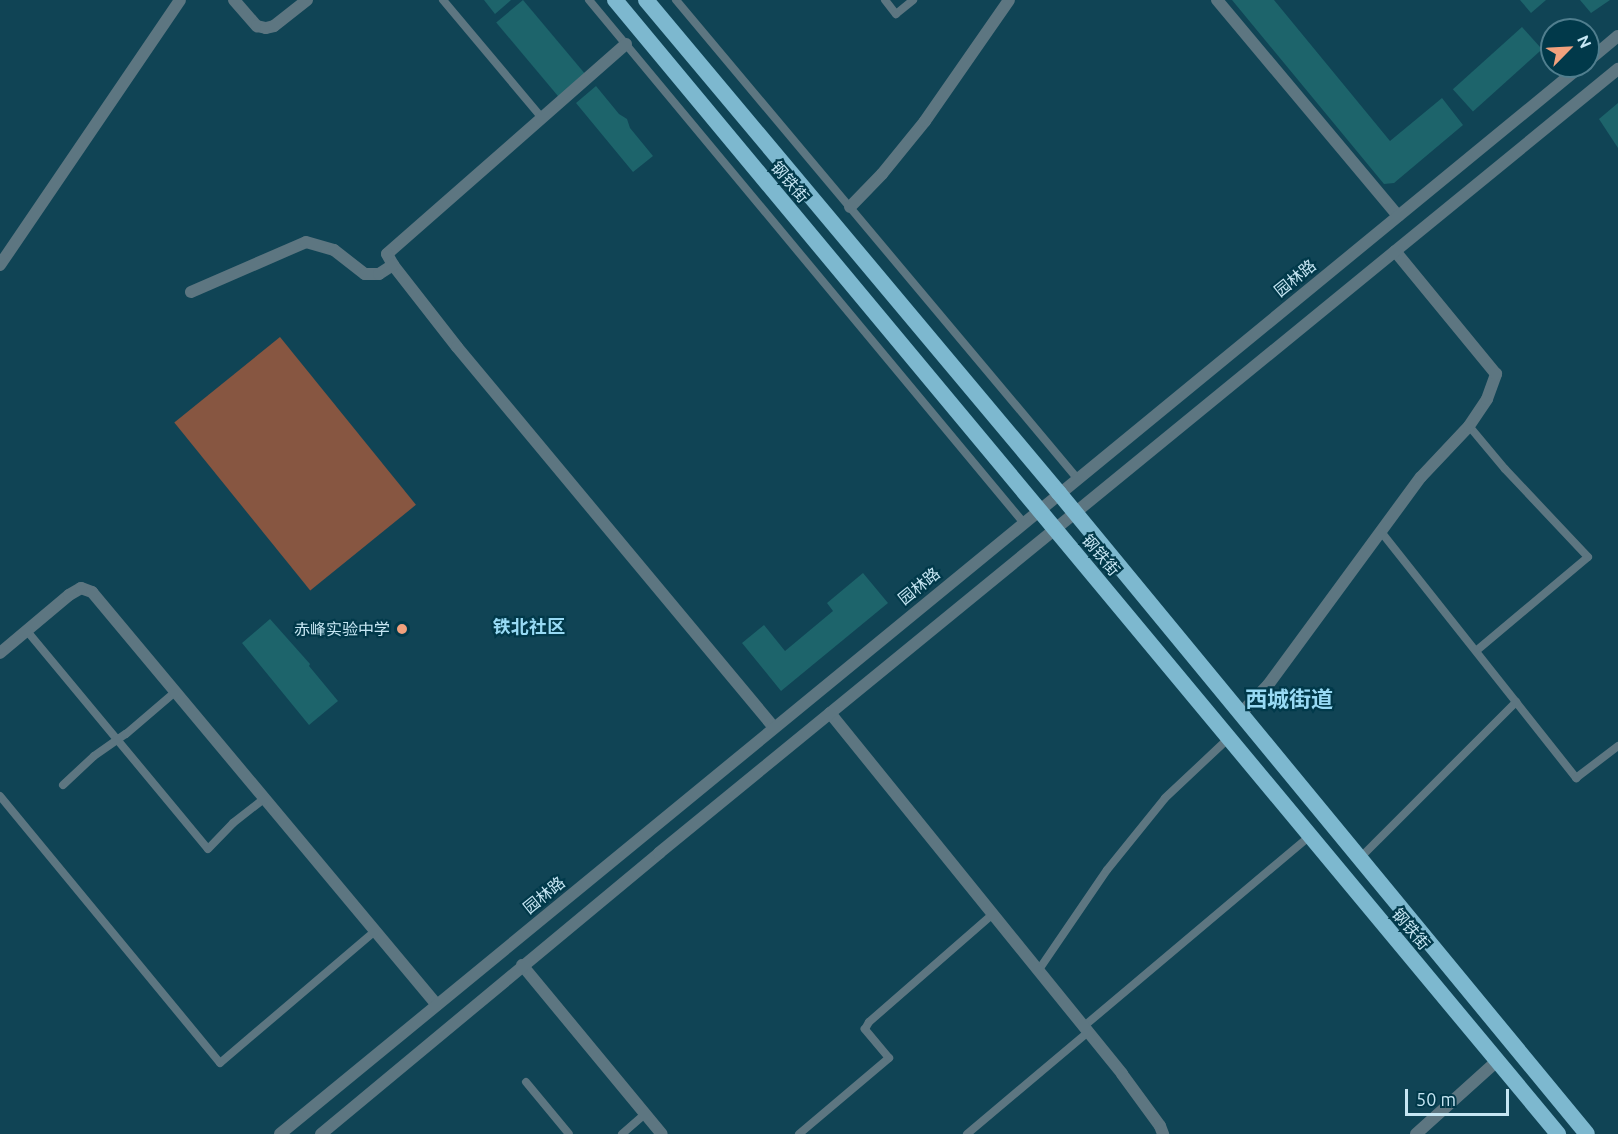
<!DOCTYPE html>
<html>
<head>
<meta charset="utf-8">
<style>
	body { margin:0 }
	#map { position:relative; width:1618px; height:1134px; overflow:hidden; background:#104455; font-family:Ubuntu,"Noto Sans SC",sans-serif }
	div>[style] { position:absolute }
	.green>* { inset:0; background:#875641; transform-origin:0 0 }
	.building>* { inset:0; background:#1d646b; transform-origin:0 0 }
	.service>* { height:8px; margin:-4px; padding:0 4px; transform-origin:4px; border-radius:4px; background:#5d7681 }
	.minor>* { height:12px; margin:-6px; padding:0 6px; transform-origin:6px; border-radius:6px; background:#5d7681 }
	.tertiary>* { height:12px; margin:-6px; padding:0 6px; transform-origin:6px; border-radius:6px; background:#5d7681 }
	.trunk>* { height:16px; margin:-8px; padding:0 8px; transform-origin:8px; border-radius:8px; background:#7db8cf }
	.dots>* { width:16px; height:16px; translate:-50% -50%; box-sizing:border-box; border:3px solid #01394a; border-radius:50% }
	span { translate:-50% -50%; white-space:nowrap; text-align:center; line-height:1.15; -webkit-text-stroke:4.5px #01394a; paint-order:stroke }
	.street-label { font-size:16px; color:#c6e6f3 }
	.poi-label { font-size:16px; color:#c6e6f3 }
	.right { translate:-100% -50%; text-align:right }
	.neighbourhood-label { font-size:18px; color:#98daf4; font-weight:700 }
	.district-label { font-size:22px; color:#98daf4; font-weight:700 }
	.north { position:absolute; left:1540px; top:18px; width:60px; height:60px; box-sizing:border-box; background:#01394a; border:2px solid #507e8e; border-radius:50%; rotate:66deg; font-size:16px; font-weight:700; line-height:24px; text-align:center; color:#c6e6f3 }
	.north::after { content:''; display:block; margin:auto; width:21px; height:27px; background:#f1a17d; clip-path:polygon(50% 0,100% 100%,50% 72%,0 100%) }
	.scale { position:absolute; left:1405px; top:1089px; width:104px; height:27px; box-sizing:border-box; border:3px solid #c6e6f3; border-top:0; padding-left:8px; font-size:18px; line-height:21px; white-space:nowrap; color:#c6e6f3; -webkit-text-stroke:4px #01394a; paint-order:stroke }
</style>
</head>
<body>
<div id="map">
	<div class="green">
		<div style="left:280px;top:337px;width:216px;height:136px;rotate:51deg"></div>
	</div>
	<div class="building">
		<div style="clip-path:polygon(484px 0,511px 0,495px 14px)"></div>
		<div style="left:523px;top:0;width:98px;height:35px;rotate:50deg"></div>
		<div style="clip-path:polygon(1232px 0,1274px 0,1390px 141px,1442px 98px,1463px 125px,1394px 183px,1384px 184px)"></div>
		<div style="clip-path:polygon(1520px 0,1546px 0,1531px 13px)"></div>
		<div style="clip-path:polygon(1580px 0,1610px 0,1591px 13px)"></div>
		<div style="left:1522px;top:27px;width:30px;height:93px;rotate:48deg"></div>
		<div style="clip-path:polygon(596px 86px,619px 114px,627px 119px,630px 128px,653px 156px,633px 172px,576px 103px)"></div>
		<div style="clip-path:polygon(1618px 103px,1618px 148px,1599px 119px)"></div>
		<div style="clip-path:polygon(863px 573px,888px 603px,781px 691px,742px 643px,764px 625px,785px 651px,833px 611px,827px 603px)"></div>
		<div style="clip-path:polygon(270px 619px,310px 664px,309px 666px,338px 701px,309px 725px,242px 643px)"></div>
	</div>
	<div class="service">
		<div style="left:443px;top:0;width:154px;rotate:50deg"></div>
		<div style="left:589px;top:0;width:679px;rotate:50.26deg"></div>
		<div style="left:676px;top:0;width:624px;rotate:50.01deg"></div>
		<div style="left:885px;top:0;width:18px;rotate:52deg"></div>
		<div style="left:896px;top:14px;width:22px;rotate:-39deg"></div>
		<div style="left:1469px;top:426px;width:56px;rotate:50.1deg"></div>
		<div style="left:1505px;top:469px;width:121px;rotate:46.7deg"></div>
		<div style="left:1588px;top:557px;width:146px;rotate:140deg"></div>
		<div style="left:1382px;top:533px;width:313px;rotate:51.6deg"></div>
		<div style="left:1576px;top:778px;width:53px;rotate:-37.3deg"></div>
		<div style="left:27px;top:631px;width:283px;rotate:50.3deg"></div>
		<div style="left:208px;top:849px;width:36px;rotate:-46deg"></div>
		<div style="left:233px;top:823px;width:41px;rotate:-38deg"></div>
		<div style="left:63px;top:785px;width:42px;rotate:-43.1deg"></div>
		<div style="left:94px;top:756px;width:39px;rotate:-35deg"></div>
		<div style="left:126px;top:734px;width:65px;rotate:-40.6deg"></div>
		<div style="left:0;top:796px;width:346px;rotate:50.5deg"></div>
		<div style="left:220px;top:1063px;width:204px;rotate:-40.4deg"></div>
		<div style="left:1360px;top:858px;width:221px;rotate:-45deg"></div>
		<div style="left:1038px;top:971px;width:122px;rotate:-55.7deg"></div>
		<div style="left:1107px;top:870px;width:92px;rotate:-51.1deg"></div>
		<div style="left:1165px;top:798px;width:88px;rotate:-43.2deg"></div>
		<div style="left:1083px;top:1027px;width:297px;rotate:-40.1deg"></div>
		<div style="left:526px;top:1082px;width:67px;rotate:50.4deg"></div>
		<div style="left:622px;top:1134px;width:30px;rotate:-41deg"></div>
		<div style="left:799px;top:1134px;width:118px;rotate:-40.2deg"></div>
		<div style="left:889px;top:1058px;width:38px;rotate:-130deg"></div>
		<div style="left:865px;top:1029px;width:8px;rotate:-60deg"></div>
		<div style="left:869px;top:1022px;width:164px;rotate:-41.1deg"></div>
		<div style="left:967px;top:1134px;width:158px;rotate:-40.1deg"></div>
	</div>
	<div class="minor">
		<div style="left:234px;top:0;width:35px;rotate:49deg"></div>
		<div style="left:257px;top:26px;width:9px;rotate:13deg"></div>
		<div style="left:266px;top:28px;width:8px;rotate:-14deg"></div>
		<div style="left:274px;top:26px;width:42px;rotate:-38.2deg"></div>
		<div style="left:1217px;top:0;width:282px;rotate:50deg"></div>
		<div style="left:626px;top:44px;width:318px;rotate:138.7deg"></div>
		<div style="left:387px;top:254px;width:13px;rotate:61deg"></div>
		<div style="left:393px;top:265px;width:104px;rotate:52deg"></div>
		<div style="left:457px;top:347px;width:495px;rotate:50.2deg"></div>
		<div style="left:850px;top:207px;width:46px;rotate:-45.9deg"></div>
		<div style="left:882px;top:174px;width:68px;rotate:-50.9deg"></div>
		<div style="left:925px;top:121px;width:147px;rotate:-55.2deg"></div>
		<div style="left:0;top:265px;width:320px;rotate:-55.8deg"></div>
		<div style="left:191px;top:292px;width:125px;rotate:-23.5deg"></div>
		<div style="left:306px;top:242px;width:29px;rotate:16deg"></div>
		<div style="left:334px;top:250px;width:39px;rotate:38deg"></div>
		<div style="left:365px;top:274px;width:14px"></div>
		<div style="left:379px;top:274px;width:17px;rotate:-33deg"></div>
		<div style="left:0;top:653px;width:90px;rotate:-40deg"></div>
		<div style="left:69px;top:595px;width:14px;rotate:-30deg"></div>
		<div style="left:81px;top:588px;width:12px;rotate:20deg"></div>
		<div style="left:92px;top:592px;width:538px;rotate:50.13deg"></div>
		<div style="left:830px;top:713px;width:464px;rotate:51deg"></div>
		<div style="left:1122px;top:1074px;width:64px;rotate:53.8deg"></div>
		<div style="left:1160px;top:1126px;width:9px;rotate:69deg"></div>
		<div style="left:1241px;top:713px;width:39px;rotate:-46deg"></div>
		<div style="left:1268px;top:685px;width:258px;rotate:-53.7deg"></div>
		<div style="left:1421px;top:477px;width:70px;rotate:-46.7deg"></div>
		<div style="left:1469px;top:426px;width:32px;rotate:-56deg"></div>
		<div style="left:1487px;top:399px;width:27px;rotate:-70deg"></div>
		<div style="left:1496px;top:374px;width:159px;rotate:-129.4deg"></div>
		<div style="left:522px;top:965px;width:219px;rotate:50.4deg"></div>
		<div style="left:1416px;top:1134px;width:109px;rotate:-42deg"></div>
	</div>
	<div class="tertiary">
		<div style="left:1588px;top:61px;width:39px;rotate:-40deg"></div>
		<div style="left:280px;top:1134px;width:1683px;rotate:-39.38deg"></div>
		<div style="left:321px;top:1134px;width:440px;rotate:-39.7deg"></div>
		<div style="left:659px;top:853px;width:1239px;rotate:-39.27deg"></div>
	</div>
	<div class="trunk">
		<div style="left:615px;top:0;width:1475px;rotate:50.25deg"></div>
		<div style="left:646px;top:0;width:643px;rotate:50.05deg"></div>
		<div style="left:1059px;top:493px;width:830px;rotate:50.52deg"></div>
	</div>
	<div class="dots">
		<div style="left:402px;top:629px;background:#f1a17d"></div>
	</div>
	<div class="street-label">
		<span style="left:790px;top:182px;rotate:50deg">钢铁街</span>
		<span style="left:1295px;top:278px;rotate:-39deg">园林路</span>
		<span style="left:1101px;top:555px;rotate:50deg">钢铁街</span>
		<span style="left:919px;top:586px;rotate:-39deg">园林路</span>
		<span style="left:544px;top:895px;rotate:-39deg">园林路</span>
		<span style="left:1411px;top:929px;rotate:50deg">钢铁街</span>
	</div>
	<div class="poi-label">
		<span class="right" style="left:390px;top:629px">赤峰实验中学</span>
	</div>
	<div class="neighbourhood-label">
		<span style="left:529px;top:626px">铁北社区</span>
	</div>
	<div class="district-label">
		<span style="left:1289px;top:699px">西城街道</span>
	</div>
	<div class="north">N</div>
	<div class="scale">50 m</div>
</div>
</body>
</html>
